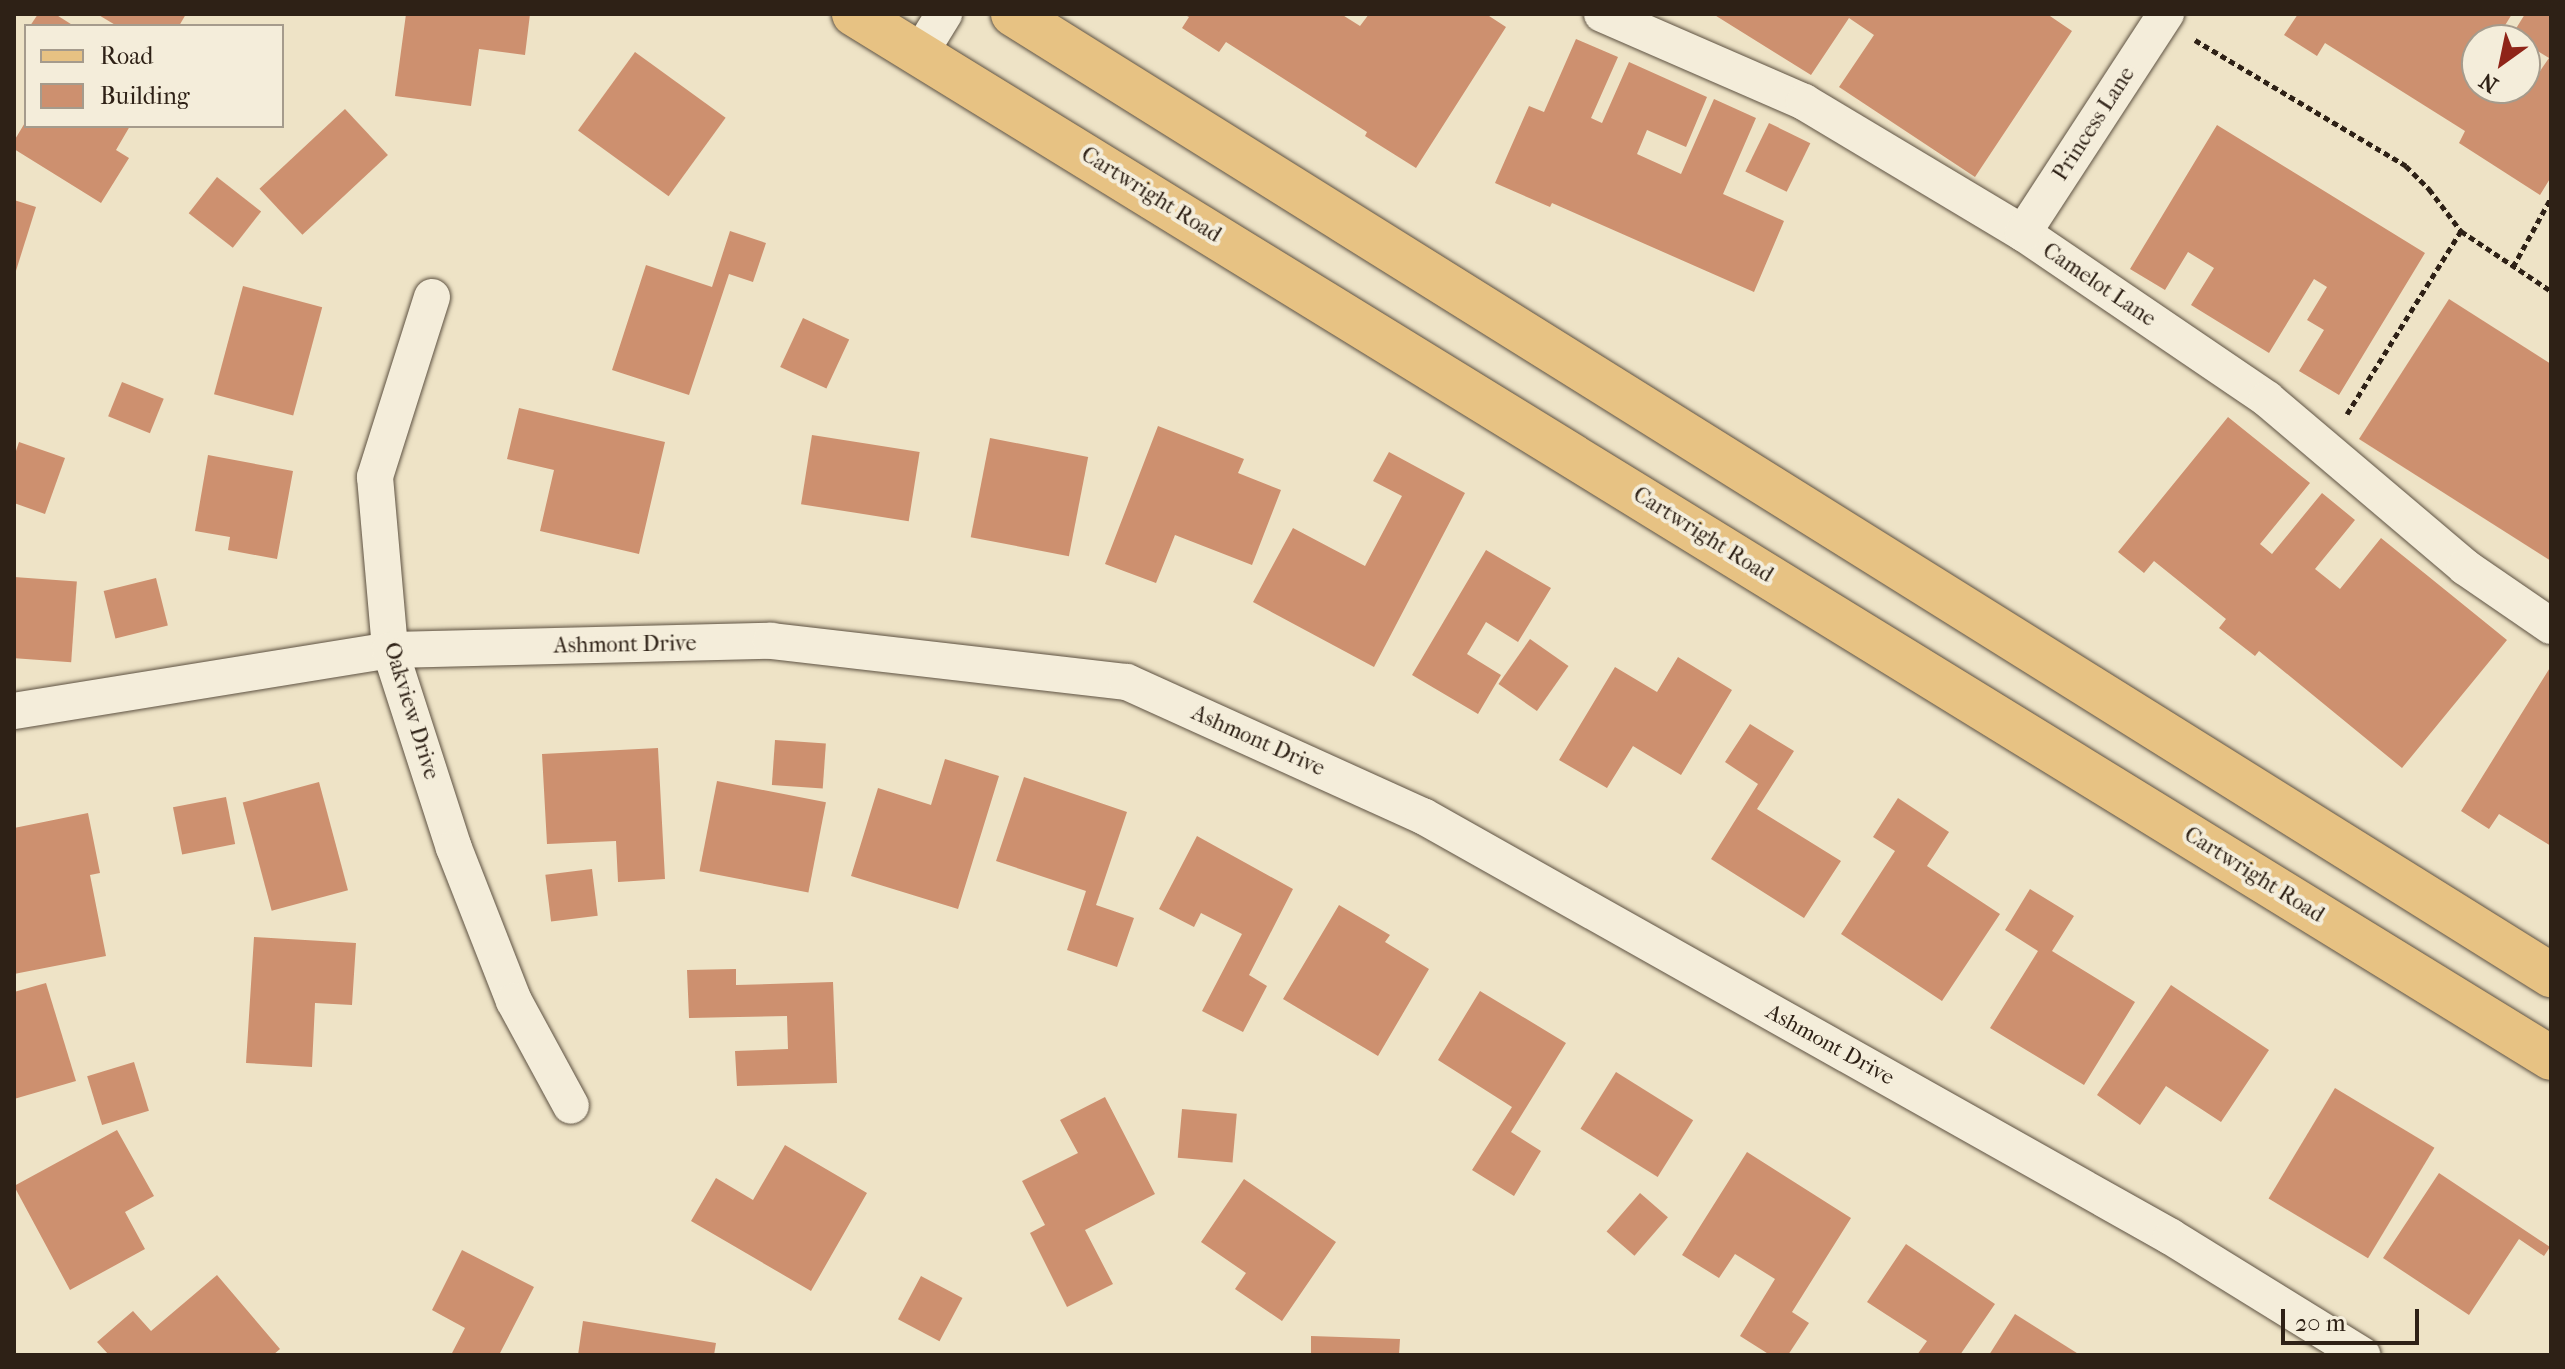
<!DOCTYPE html>
<html>
<head>
<meta charset="utf-8">
<style>
	body { margin:0 }
	#map { position:relative; width:2565px; height:1369px; overflow:hidden; background:#eee3c6; font-family:"IM FELL French Canon",serif }
	div>[style] { position:absolute }
	.building>* { inset:0; background:#cd906f; transform-origin:0 0 }
	.path>* { height:5px; margin-top:-2.5px; transform-origin:0; background:repeating-linear-gradient(90deg,#2e2116 0 6px,transparent 0 10px) }
	.roads { filter:drop-shadow(0 0 2px #5e5242) drop-shadow(0 0 2px #5e5242) }
	.minor>* { height:36px; margin:-18px; padding:0 18px; transform-origin:18px; border-radius:18px; background:#f4edda }
	.primary>* { height:44px; margin:-22px; padding:0 22px; transform-origin:22px; border-radius:22px; background:#e7c283 }
	span { translate:-50% -50%; white-space:nowrap; text-align:center; line-height:1.15; -webkit-text-stroke:8px #f4edda; paint-order:stroke }
	.street-label { font-size:22px; color:#2e2116 }
	.frame { position:absolute; inset:0; border:16px solid #2e2116; pointer-events:none }
	.legend { position:absolute; left:24px; top:24px; width:260px; height:104px; box-sizing:border-box; background:#f4edda; border:2px solid #a59b8c; margin:0; padding:10px 14px; list-style:none; font-size:24px; color:#2e2116 }
	.legend li { display:flex; align-items:center; gap:16px; height:40px }
	.legend b { width:40px; border:2px solid #a59b8c }
	.north { position:absolute; left:2461px; top:24px; width:80px; height:80px; box-sizing:border-box; background:#f4edda; border:2px solid #a59b8c; border-radius:50%; rotate:213deg; font-size:22px; font-weight:700; line-height:32px; text-align:center; color:#2e2116 }
	.north::after { content:''; display:block; margin:auto; width:28px; height:36px; background:#8f2418; clip-path:polygon(50% 0,100% 100%,50% 72%,0 100%) }
	.scale { position:absolute; left:2281px; top:1309px; width:138px; height:36px; box-sizing:border-box; border:4px solid #2e2116; border-top:0; padding-left:10px; font-size:24px; line-height:28px; white-space:nowrap; color:#2e2116; -webkit-text-stroke:6px #f4edda; paint-order:stroke }
</style>
</head>
<body>
<div id="map">
	<div class="building">
		<div style="clip-path:polygon(38px 14px,55px 14px,74px 26px,30px 26px)"></div>
		<div style="clip-path:polygon(97px 14px,186px 14px,179px 26px,117px 26px)"></div>
		<div style="clip-path:polygon(406px 14px,530px 14px,525px 55px,479px 49px,471px 106px,395px 96px)"></div>
		<div style="clip-path:polygon(1183px 14px,1341px 14px,1360px 26px,1369px 14px,1486px 14px,1506px 27px,1416px 168px,1365px 136px,1367px 132px,1226px 42px,1219px 52px,1182px 28px,1189px 17px)"></div>
		<div style="clip-path:polygon(1713px 14px,2047px 14px,2072px 31px,1975px 177px,1839px 87px,1874px 35px,1849px 18px,1811px 75px)"></div>
		<div style="clip-path:polygon(2298px 14px,2512px 14px,2496px 40px,2477px 40px,2477px 88px,2525px 88px,2525px 66px,2538px 74px,2549px 58px,2512px 35px,2525px 14px,2551px 14px,2551px 177px,2540px 195px,2459px 143px,2465px 131px,2325px 43px,2317px 56px,2284px 35px)"></div>
		<div style="clip-path:polygon(1576px 39px,1618px 57px,1591px 118px,1602px 123px,1629px 62px,1707px 97px,1686px 147px,1647px 130px,1637px 154px,1681px 174px,1714px 99px,1756px 118px,1723px 194px,1784px 221px,1754px 292px,1552px 203px,1550px 207px,1495px 183px,1529px 106px,1544px 112px)"></div>
		<div style="left:635px;top:52px;width:112px;height:97px;rotate:36deg"></div>
		<div style="left:345px;top:109px;width:63px;height:117px;rotate:47deg"></div>
		<div style="clip-path:polygon(26px 121px,26px 126px,130px 126px,116px 150px,129px 158px,101px 203px,14px 149px,14px 141px)"></div>
		<div style="left:1769px;top:123px;width:46px;height:54px;rotate:26deg"></div>
		<div style="clip-path:polygon(2217px 125px,2425px 253px,2339px 395px,2299px 371px,2324px 330px,2307px 320px,2327px 287px,2314px 279px,2269px 353px,2191px 305px,2214px 268px,2188px 252px,2165px 290px,2130px 269px)"></div>
		<div style="left:217px;top:177px;width:56px;height:46px;rotate:38deg"></div>
		<div style="clip-path:polygon(14px 200px,36px 207px,15px 274px,14px 274px)"></div>
		<div style="clip-path:polygon(730px 231px,766px 243px,753px 282px,729px 274px,689px 395px,612px 370px,646px 265px,712px 287px)"></div>
		<div style="left:243px;top:286px;width:82px;height:112px;rotate:15deg"></div>
		<div style="clip-path:polygon(2449px 299px,2551px 364px,2551px 561px,2359px 439px)"></div>
		<div style="left:803px;top:318px;width:51px;height:54px;rotate:25deg"></div>
		<div style="left:122px;top:382px;width:45px;height:37px;rotate:22deg"></div>
		<div style="clip-path:polygon(519px 408px,665px 442px,639px 554px,540px 531px,554px 470px,507px 459px)"></div>
		<div style="clip-path:polygon(2228px 417px,2310px 483px,2260px 544px,2272px 554px,2322px 493px,2355px 520px,2315px 569px,2340px 589px,2381px 538px,2507px 640px,2402px 768px,2259px 651px,2255px 656px,2219px 628px,2226px 619px,2154px 561px,2144px 573px,2118px 552px)"></div>
		<div style="clip-path:polygon(1158px 426px,1244px 459px,1238px 473px,1281px 490px,1252px 565px,1175px 535px,1156px 583px,1105px 564px)"></div>
		<div style="left:812px;top:435px;width:109px;height:70px;rotate:9deg"></div>
		<div style="left:990px;top:438px;width:100px;height:101px;rotate:11deg"></div>
		<div style="clip-path:polygon(19px 442px,65px 458px,45px 514px,14px 503px,14px 457px)"></div>
		<div style="clip-path:polygon(1389px 452px,1465px 493px,1374px 667px,1253px 602px,1293px 528px,1365px 566px,1402px 496px,1373px 481px)"></div>
		<div style="clip-path:polygon(208px 455px,293px 471px,277px 559px,228px 550px,230px 537px,195px 531px)"></div>
		<div style="clip-path:polygon(1486px 550px,1551px 588px,1518px 642px,1486px 622px,1467px 654px,1501px 675px,1478px 714px,1412px 675px)"></div>
		<div style="left:14px;top:577px;width:63px;height:81px;rotate:4deg"></div>
		<div style="left:156px;top:578px;width:49px;height:54px;rotate:76deg"></div>
		<div style="left:1530px;top:639px;width:47px;height:55px;rotate:35deg"></div>
		<div style="clip-path:polygon(1678px 657px,1732px 690px,1681px 775px,1633px 746px,1607px 788px,1559px 760px,1615px 667px,1657px 692px)"></div>
		<div style="clip-path:polygon(2551px 666px,2551px 846px,2499px 814px,2489px 829px,2461px 811px)"></div>
		<div style="clip-path:polygon(1750px 724px,1794px 751px,1757px 809px,1841px 861px,1804px 918px,1711px 859px,1758px 784px,1725px 762px)"></div>
		<div style="left:775px;top:740px;width:51px;height:45px;rotate:4deg"></div>
		<div style="clip-path:polygon(658px 748px,665px 879px,618px 882px,616px 841px,547px 844px,542px 754px)"></div>
		<div style="clip-path:polygon(945px 759px,999px 776px,958px 909px,851px 876px,878px 788px,931px 805px)"></div>
		<div style="clip-path:polygon(1024px 777px,1127px 812px,1096px 905px,1134px 918px,1117px 967px,1067px 950px,1086px 891px,996px 861px)"></div>
		<div style="left:717px;top:781px;width:111px;height:92px;rotate:11deg"></div>
		<div style="left:319px;top:782px;width:112px;height:79px;rotate:75deg"></div>
		<div style="left:226px;top:797px;width:48px;height:54px;rotate:79deg"></div>
		<div style="clip-path:polygon(1898px 798px,1949px 832px,1927px 866px,2000px 914px,1942px 1001px,1841px 934px,1895px 851px,1873px 837px)"></div>
		<div style="clip-path:polygon(88px 813px,100px 873px,90px 875px,106px 956px,14px 974px,14px 828px)"></div>
		<div style="clip-path:polygon(1197px 836px,1293px 889px,1249px 975px,1267px 986px,1243px 1032px,1202px 1011px,1242px 934px,1201px 913px,1194px 927px,1159px 909px)"></div>
		<div style="left:592px;top:869px;width:47px;height:47px;rotate:83deg"></div>
		<div style="clip-path:polygon(2030px 889px,2074px 916px,2052px 951px,2135px 1002px,2084px 1085px,1990px 1028px,2038px 951px,2005px 930px)"></div>
		<div style="clip-path:polygon(1339px 905px,1390px 935px,1385px 942px,1429px 969px,1378px 1056px,1283px 999px)"></div>
		<div style="clip-path:polygon(254px 937px,356px 943px,352px 1005px,315px 1003px,312px 1067px,246px 1063px)"></div>
		<div style="clip-path:polygon(736px 969px,736px 985px,833px 982px,837px 1083px,737px 1086px,735px 1051px,788px 1049px,787px 1016px,689px 1018px,687px 970px)"></div>
		<div style="clip-path:polygon(46px 983px,76px 1081px,14px 1099px,14px 992px)"></div>
		<div style="clip-path:polygon(2171px 985px,2269px 1050px,2221px 1122px,2166px 1086px,2140px 1125px,2097px 1095px)"></div>
		<div style="clip-path:polygon(1480px 991px,1566px 1043px,1511px 1132px,1541px 1151px,1514px 1196px,1472px 1170px,1512px 1107px,1438px 1060px)"></div>
		<div style="left:134px;top:1062px;width:51px;height:49px;rotate:73deg"></div>
		<div style="left:1616px;top:1072px;width:91px;height:67px;rotate:32deg"></div>
		<div style="left:2335px;top:1088px;width:116px;height:129px;rotate:31deg"></div>
		<div style="clip-path:polygon(1105px 1097px,1155px 1194px,1085px 1230px,1113px 1284px,1067px 1307px,1030px 1233px,1045px 1225px,1022px 1181px,1078px 1153px,1060px 1120px)"></div>
		<div style="left:1182px;top:1109px;width:55px;height:49px;rotate:5deg"></div>
		<div style="clip-path:polygon(117px 1130px,154px 1196px,125px 1212px,145px 1249px,70px 1290px,14px 1186px)"></div>
		<div style="clip-path:polygon(785px 1145px,867px 1193px,811px 1291px,691px 1221px,716px 1178px,753px 1200px)"></div>
		<div style="clip-path:polygon(1747px 1152px,1851px 1218px,1792px 1312px,1809px 1323px,1788px 1355px,1770px 1355px,1740px 1336px,1775px 1279px,1735px 1254px,1719px 1278px,1682px 1255px)"></div>
		<div style="clip-path:polygon(2439px 1173px,2550px 1247px,2544px 1256px,2519px 1239px,2469px 1315px,2383px 1258px)"></div>
		<div style="clip-path:polygon(1244px 1179px,1336px 1242px,1282px 1321px,1235px 1289px,1246px 1273px,1201px 1242px)"></div>
		<div style="left:1640px;top:1193px;width:37px;height:51px;rotate:41deg"></div>
		<div style="clip-path:polygon(1906px 1244px,1995px 1304px,1960px 1355px,1917px 1355px,1927px 1341px,1867px 1302px)"></div>
		<div style="clip-path:polygon(462px 1250px,534px 1287px,499px 1355px,451px 1355px,465px 1328px,432px 1310px)"></div>
		<div style="clip-path:polygon(217px 1275px,280px 1349px,273px 1355px,109px 1355px,97px 1342px,133px 1311px,151px 1331px)"></div>
		<div style="left:921px;top:1276px;width:47px;height:49px;rotate:28deg"></div>
		<div style="clip-path:polygon(2015px 1314px,2080px 1355px,1989px 1355px)"></div>
		<div style="clip-path:polygon(583px 1321px,716px 1343px,714px 1355px,578px 1355px)"></div>
		<div style="clip-path:polygon(1311px 1336px,1400px 1339px,1399px 1355px,1311px 1355px)"></div>
	</div>
	<div class="path">
		<div style="left:2195px;top:40px;width:246px;rotate:30.8deg"></div>
		<div style="left:2406px;top:166px;width:33px;rotate:45deg"></div>
		<div style="left:2429px;top:189px;width:53px;rotate:52.7deg"></div>
		<div style="left:2461px;top:231px;width:108px;rotate:33.7deg"></div>
		<div style="left:2513px;top:267px;width:79px;rotate:-61.2deg"></div>
		<div style="left:2347px;top:414px;width:216px;rotate:-58.1deg"></div>
	</div>
	<div class="roads">
		<div class="minor">
			<div style="left:1602px;top:14px;width:220px;rotate:23.5deg"></div>
			<div style="left:1804px;top:102px;width:255px;rotate:30.9deg"></div>
			<div style="left:2023px;top:233px;width:295px;rotate:34.2deg"></div>
			<div style="left:2267px;top:399px;width:260px;rotate:40.3deg"></div>
			<div style="left:2465px;top:567px;width:104px;rotate:34.5deg"></div>
			<div style="left:920px;top:53px;width:46px;rotate:-58.4deg"></div>
			<div style="left:2023px;top:233px;width:262px;rotate:-56.9deg"></div>
			<div style="left:432px;top:297px;width:189px;rotate:107.6deg"></div>
			<div style="left:375px;top:477px;width:174px;rotate:85deg"></div>
			<div style="left:390px;top:650px;width:208px;rotate:72.1deg"></div>
			<div style="left:454px;top:848px;width:164px;rotate:68.6deg"></div>
			<div style="left:514px;top:1001px;width:119px;rotate:61.5deg"></div>
			<div style="left:14px;top:711px;width:381px;rotate:-9.2deg"></div>
			<div style="left:390px;top:650px;width:381px;rotate:-1.4deg"></div>
			<div style="left:771px;top:641px;width:358px;rotate:6.6deg"></div>
			<div style="left:1127px;top:682px;width:325px;rotate:24.4deg"></div>
			<div style="left:1423px;top:816px;width:858px;rotate:29.37deg"></div>
			<div style="left:2171px;top:1237px;width:225px;rotate:31.7deg"></div>
		</div>
		<div class="primary">
			<div style="left:854px;top:14px;width:1992px;rotate:31.6deg"></div>
			<div style="left:1013px;top:14px;width:1814px;rotate:32deg"></div>
		</div>
	</div>
	<div class="street-label">
		<span style="left:2094px;top:124px;rotate:-57deg">Princess Lane</span>
		<span style="left:1151px;top:195px;rotate:32deg">Cartwright Road</span>
		<span style="left:2099px;top:285px;rotate:34deg">Camelot Lane</span>
		<span style="left:1703px;top:535px;rotate:32deg">Cartwright Road</span>
		<span style="left:625px;top:645px;rotate:-1deg">Ashmont Drive</span>
		<span style="left:411px;top:711px;rotate:73deg">Oakview Drive</span>
		<span style="left:1258px;top:741px;rotate:24deg">Ashmont Drive</span>
		<span style="left:2254px;top:875px;rotate:32deg">Cartwright Road</span>
		<span style="left:1830px;top:1045px;rotate:29deg">Ashmont Drive</span>
	</div>
	<div class="frame"></div>
	<ul class="legend">
	<li><b style="height:10px;background:#e7c283"></b>Road</li>
	<li><b style="height:22px;background:#cd906f"></b>Building</li>
	</ul>
	<div class="north">N</div>
	<div class="scale">20 m</div>
</div>
</body>
</html>
